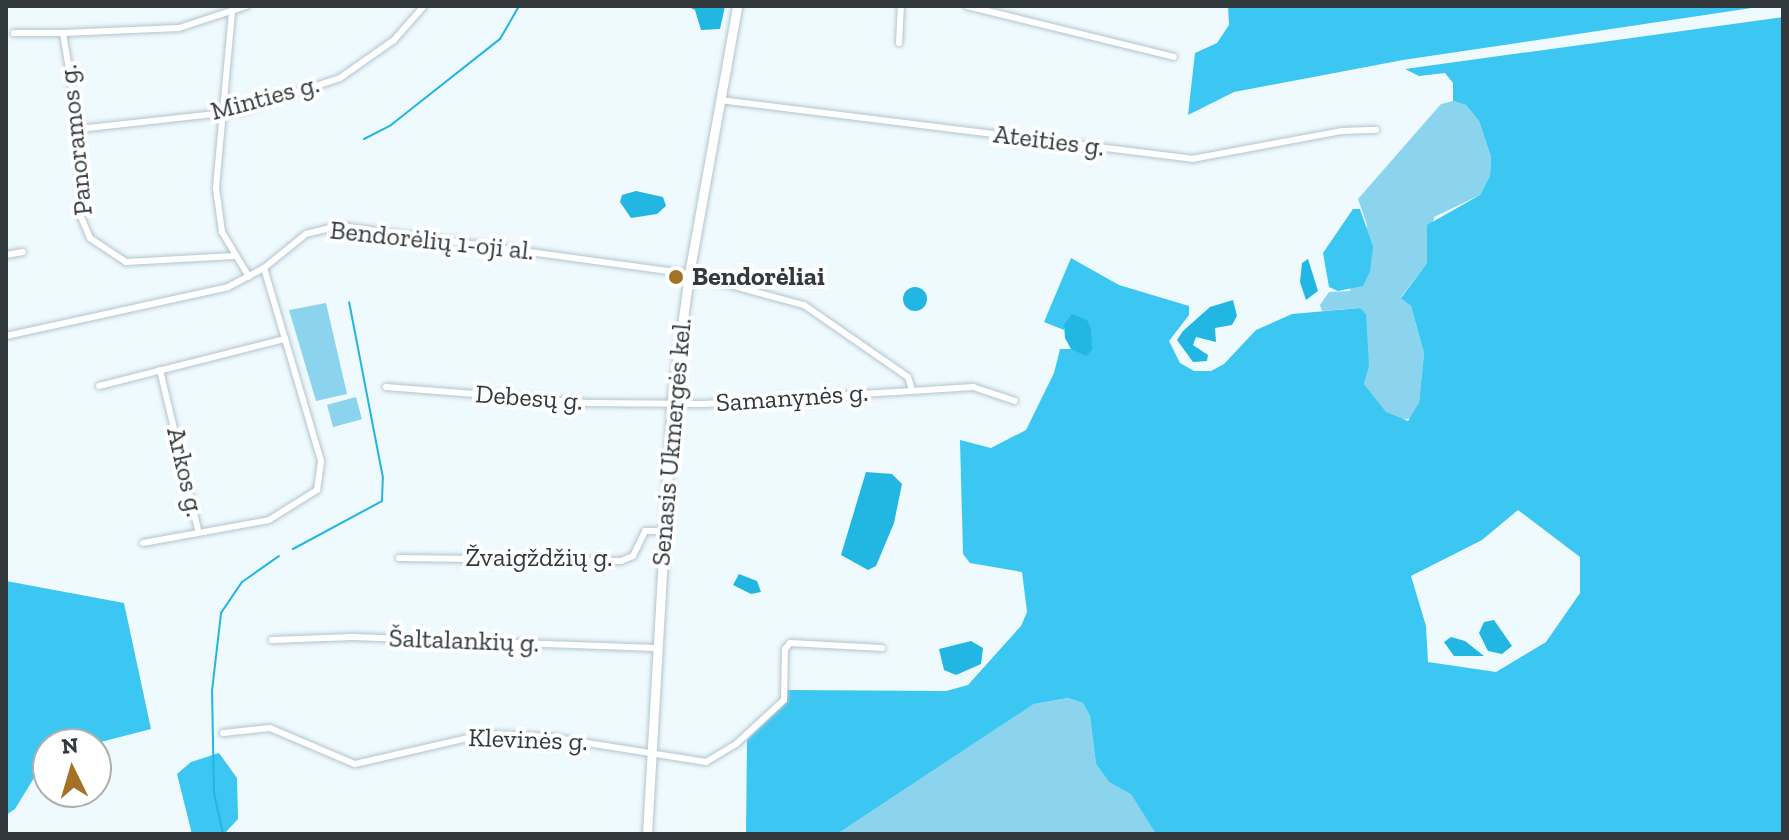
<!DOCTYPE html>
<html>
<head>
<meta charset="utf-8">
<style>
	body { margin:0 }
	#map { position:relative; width:1789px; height:840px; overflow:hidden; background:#effaff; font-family:"Zilla Slab",serif }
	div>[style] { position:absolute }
	.green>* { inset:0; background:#8cd3ee; transform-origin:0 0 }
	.forest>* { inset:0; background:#3cc6f2 }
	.water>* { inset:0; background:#22b6e2 }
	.round { border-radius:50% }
	.stream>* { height:2px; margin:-1px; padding:0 1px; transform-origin:1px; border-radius:1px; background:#22b6e2 }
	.roads { filter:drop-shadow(0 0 2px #b3c5cc) drop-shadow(0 0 2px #b3c5cc) }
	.minor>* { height:6px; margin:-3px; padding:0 3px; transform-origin:3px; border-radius:3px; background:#fff }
	.secondary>* { height:9px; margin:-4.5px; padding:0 4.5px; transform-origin:4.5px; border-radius:4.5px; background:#fff }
	.dots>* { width:22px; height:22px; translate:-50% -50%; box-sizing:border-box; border:4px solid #fff; border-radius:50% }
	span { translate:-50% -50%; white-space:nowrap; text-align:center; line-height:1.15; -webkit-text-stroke:8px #fff; paint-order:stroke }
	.street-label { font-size:26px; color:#32393c }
	.poi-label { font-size:26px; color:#32393c; font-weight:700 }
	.left { translate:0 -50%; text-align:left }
	.frame { position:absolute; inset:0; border:8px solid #32393c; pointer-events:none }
	.north { position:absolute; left:32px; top:728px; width:80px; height:80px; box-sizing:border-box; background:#fff; border:2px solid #adb0b1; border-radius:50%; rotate:355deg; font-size:22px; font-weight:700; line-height:32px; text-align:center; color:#32393c }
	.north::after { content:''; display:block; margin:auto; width:28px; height:36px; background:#a37227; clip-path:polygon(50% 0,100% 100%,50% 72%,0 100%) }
</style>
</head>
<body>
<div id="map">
	<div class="green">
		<div style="clip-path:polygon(1453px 101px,1466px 105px,1479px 121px,1491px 157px,1490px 176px,1480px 195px,1434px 217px,1427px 263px,1401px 297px,1411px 306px,1424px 353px,1419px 403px,1414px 418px,1400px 420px,1386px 413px,1364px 384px,1369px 367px,1360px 308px,1322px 311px,1320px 305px,1329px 292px,1350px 291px,1367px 225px,1358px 199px,1441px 104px)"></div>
		<div style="clip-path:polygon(326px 303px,347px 394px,316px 401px,289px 310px)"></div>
		<div style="left:356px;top:397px;width:23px;height:30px;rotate:75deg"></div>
		<div style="clip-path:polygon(1068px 698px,1083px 703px,1090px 716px,1096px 764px,1109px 782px,1131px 793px,1156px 834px,837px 834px,1034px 704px)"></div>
	</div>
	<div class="forest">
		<div style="clip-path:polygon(1228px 6px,1765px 6px,1403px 60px,1234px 92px,1188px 115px,1195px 53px,1217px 43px,1229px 25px)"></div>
		<div style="clip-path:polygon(evenodd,1783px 17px,1783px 834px,1156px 834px,1131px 794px,1109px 782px,1096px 764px,1090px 716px,1083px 703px,1068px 698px,1034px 704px,837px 834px,746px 834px,747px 740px,786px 703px,788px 690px,946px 691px,968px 685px,1021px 626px,1027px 612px,1022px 572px,970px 563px,963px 554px,960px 440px,991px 448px,1026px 430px,1054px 373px,1060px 349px,1071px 349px,1064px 325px,1064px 330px,1044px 322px,1071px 258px,1119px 285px,1189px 306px,1189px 315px,1169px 341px,1180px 363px,1194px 371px,1211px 371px,1224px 364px,1256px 330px,1292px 314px,1360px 308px,1366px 314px,1369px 367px,1364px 384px,1386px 412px,1408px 421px,1419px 403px,1424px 353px,1411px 306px,1401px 298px,1427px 263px,1427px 225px,1480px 195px,1490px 176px,1491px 157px,1479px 121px,1466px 105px,1453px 101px,1453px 83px,1445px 73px,1419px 76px,1405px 69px,1783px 17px,1518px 510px,1580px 557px,1580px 593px,1546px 642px,1496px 672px,1428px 662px,1426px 626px,1411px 576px,1482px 540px,1518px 510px)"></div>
		<div style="clip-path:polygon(1353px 209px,1360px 209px,1373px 247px,1370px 271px,1363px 286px,1338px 291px,1329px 287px,1323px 253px)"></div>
		<div style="clip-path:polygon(6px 581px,124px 603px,151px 729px,93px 744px,48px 744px,48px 755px,15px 809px,6px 815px)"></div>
		<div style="clip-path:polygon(219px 753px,237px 778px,238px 819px,225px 833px,192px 834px,177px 774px,191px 762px)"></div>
	</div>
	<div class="water">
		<div style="clip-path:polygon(687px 6px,725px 6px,720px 29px,701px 30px,695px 10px)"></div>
		<div style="clip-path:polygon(636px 191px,663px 197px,666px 206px,657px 214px,631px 218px,620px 202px,622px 195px)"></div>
		<div style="clip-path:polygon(1308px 259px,1318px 291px,1306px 300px,1300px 282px,1302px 263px)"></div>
		<div class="round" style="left:903px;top:287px;width:24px;height:24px"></div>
		<div style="clip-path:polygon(1233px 300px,1237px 316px,1232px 325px,1215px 328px,1216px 342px,1196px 337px,1193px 345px,1208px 355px,1207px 361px,1193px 362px,1177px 340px,1183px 331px,1210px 307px)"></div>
		<div style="clip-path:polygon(1072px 314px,1087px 320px,1091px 330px,1092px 350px,1086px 356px,1071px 349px,1065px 338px,1064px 325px)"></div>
		<div style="clip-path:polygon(866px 472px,892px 474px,902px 484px,894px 523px,876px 566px,868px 570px,841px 555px)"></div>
		<div style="clip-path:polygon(739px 574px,757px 581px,761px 592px,751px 594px,733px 585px)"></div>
		<div style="clip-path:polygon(1494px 620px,1512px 646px,1502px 654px,1488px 651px,1479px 633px,1484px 622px)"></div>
		<div style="clip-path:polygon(1451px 637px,1465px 641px,1484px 656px,1454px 656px,1444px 642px)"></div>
		<div style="clip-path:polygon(971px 641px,983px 648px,981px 664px,956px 675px,944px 670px,939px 649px)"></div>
	</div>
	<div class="stream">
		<div style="left:364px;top:139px;width:30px;rotate:-27deg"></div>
		<div style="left:391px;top:125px;width:139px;rotate:-38.3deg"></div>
		<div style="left:500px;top:39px;width:38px;rotate:-60deg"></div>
		<div style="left:293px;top:549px;width:101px;rotate:-28.3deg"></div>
		<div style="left:382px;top:501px;width:23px;rotate:-88deg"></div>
		<div style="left:383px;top:478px;width:179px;rotate:-100.9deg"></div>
		<div style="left:223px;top:834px;width:42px;rotate:-102.4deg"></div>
		<div style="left:214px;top:793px;width:102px;rotate:-91.1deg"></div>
		<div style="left:212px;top:691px;width:79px;rotate:-83.4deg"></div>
		<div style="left:221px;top:613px;width:37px;rotate:-56deg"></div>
		<div style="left:242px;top:582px;width:45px;rotate:-35.1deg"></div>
	</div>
	<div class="roads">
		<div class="minor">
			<div style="left:967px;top:6px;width:213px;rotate:13.8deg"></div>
			<div style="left:232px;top:12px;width:177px;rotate:95.2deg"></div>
			<div style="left:216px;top:188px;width:44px;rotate:82.2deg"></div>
			<div style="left:222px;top:232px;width:52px;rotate:59deg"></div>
			<div style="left:14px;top:33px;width:49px"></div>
			<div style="left:899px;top:43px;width:37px;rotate:-87deg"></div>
			<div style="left:720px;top:100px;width:476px;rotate:7.1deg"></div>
			<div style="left:1192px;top:159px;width:153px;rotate:-10.6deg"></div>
			<div style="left:1342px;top:131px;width:34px;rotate:-2deg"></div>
			<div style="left:79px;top:129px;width:163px;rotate:-6.3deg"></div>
			<div style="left:241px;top:111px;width:104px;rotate:-18.4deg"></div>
			<div style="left:340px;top:78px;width:66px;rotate:-35.1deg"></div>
			<div style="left:394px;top:40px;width:45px;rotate:-48.6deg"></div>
			<div style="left:6px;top:255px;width:17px;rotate:-10deg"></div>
			<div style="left:234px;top:256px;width:108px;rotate:176.8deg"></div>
			<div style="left:126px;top:262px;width:43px;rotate:-146.3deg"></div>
			<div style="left:90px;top:238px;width:23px;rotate:-113deg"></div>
			<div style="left:81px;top:217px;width:88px;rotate:-91.3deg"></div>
			<div style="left:79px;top:129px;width:97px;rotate:-99.5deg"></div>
			<div style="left:63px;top:33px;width:116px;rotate:-2.5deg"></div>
			<div style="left:179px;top:28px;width:71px;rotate:-18.2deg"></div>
			<div style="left:6px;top:336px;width:227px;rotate:-12.4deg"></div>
			<div style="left:228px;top:287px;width:41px;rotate:-27.8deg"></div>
			<div style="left:264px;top:268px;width:54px;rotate:-39deg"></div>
			<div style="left:306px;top:234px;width:34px;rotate:-14deg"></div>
			<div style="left:339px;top:226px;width:353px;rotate:7.8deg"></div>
			<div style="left:689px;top:274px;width:119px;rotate:15.1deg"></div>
			<div style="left:804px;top:305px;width:126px;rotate:34.7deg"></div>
			<div style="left:908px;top:377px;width:14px;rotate:73deg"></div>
			<div style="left:160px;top:370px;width:163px;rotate:76.6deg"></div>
			<div style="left:99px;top:386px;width:192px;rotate:-14.2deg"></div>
			<div style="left:285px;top:339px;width:74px;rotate:-106.5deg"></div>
			<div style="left:386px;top:387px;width:206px;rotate:4.5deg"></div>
			<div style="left:591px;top:403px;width:113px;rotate:0.5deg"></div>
			<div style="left:704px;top:404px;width:270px;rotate:-3.6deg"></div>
			<div style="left:973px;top:387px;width:44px;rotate:18.4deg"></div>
			<div style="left:143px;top:543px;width:128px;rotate:-10.3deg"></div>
			<div style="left:269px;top:520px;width:57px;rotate:-32deg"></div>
			<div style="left:317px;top:490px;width:29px;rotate:-82deg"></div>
			<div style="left:321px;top:461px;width:127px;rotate:-106.4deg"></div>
			<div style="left:399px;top:558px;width:222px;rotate:0.8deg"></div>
			<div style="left:621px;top:561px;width:13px;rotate:-23deg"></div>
			<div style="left:633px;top:556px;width:28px;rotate:-64deg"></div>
			<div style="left:645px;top:531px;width:17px"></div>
			<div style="left:272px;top:640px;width:81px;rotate:-2.1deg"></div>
			<div style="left:353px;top:637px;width:303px;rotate:2.1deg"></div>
			<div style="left:223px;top:733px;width:47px;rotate:-6.1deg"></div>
			<div style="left:270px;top:728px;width:92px;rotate:23deg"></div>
			<div style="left:355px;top:764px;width:133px;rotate:-13deg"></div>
			<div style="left:485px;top:734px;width:65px;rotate:2.6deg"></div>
			<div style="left:550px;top:737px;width:158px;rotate:9.1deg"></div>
			<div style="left:706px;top:762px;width:35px;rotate:-31deg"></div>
			<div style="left:736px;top:744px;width:65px;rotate:-42.5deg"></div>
			<div style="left:784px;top:700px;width:51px;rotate:-88.9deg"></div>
			<div style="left:785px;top:649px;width:8px;rotate:-50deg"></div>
			<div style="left:790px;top:643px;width:92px;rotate:3.1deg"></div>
		</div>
		<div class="secondary">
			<div style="left:647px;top:834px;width:435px;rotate:-86.7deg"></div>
			<div style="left:672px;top:400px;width:127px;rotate:-82.3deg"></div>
			<div style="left:689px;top:274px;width:272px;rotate:-79.8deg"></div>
		</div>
	</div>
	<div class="dots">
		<div style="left:676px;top:277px;background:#a37227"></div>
	</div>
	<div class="street-label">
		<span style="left:265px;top:98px;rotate:-15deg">Minties g.</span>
		<span style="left:76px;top:140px;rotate:-96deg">Panoramos g.</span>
		<span style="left:1049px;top:141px;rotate:7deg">Ateities g.</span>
		<span style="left:432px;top:241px;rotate:6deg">Bendorėlių 1-oji al.</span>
		<span style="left:529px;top:398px;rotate:4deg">Debesų g.</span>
		<span style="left:792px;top:398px;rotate:-4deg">Samanynės g.</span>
		<span style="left:672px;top:442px;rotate:-85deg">Senasis Ukmergės kel.</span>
		<span style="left:185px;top:472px;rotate:77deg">Arkos g.</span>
		<span style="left:539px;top:558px">Žvaigždžių g.</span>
		<span style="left:464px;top:641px;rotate:2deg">Šaltalankių g.</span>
		<span style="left:528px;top:740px;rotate:2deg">Klevinės g.</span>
	</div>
	<div class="poi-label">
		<span class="left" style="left:692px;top:277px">Bendorėliai</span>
	</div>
	<div class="frame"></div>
	<div class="north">N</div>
</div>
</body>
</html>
